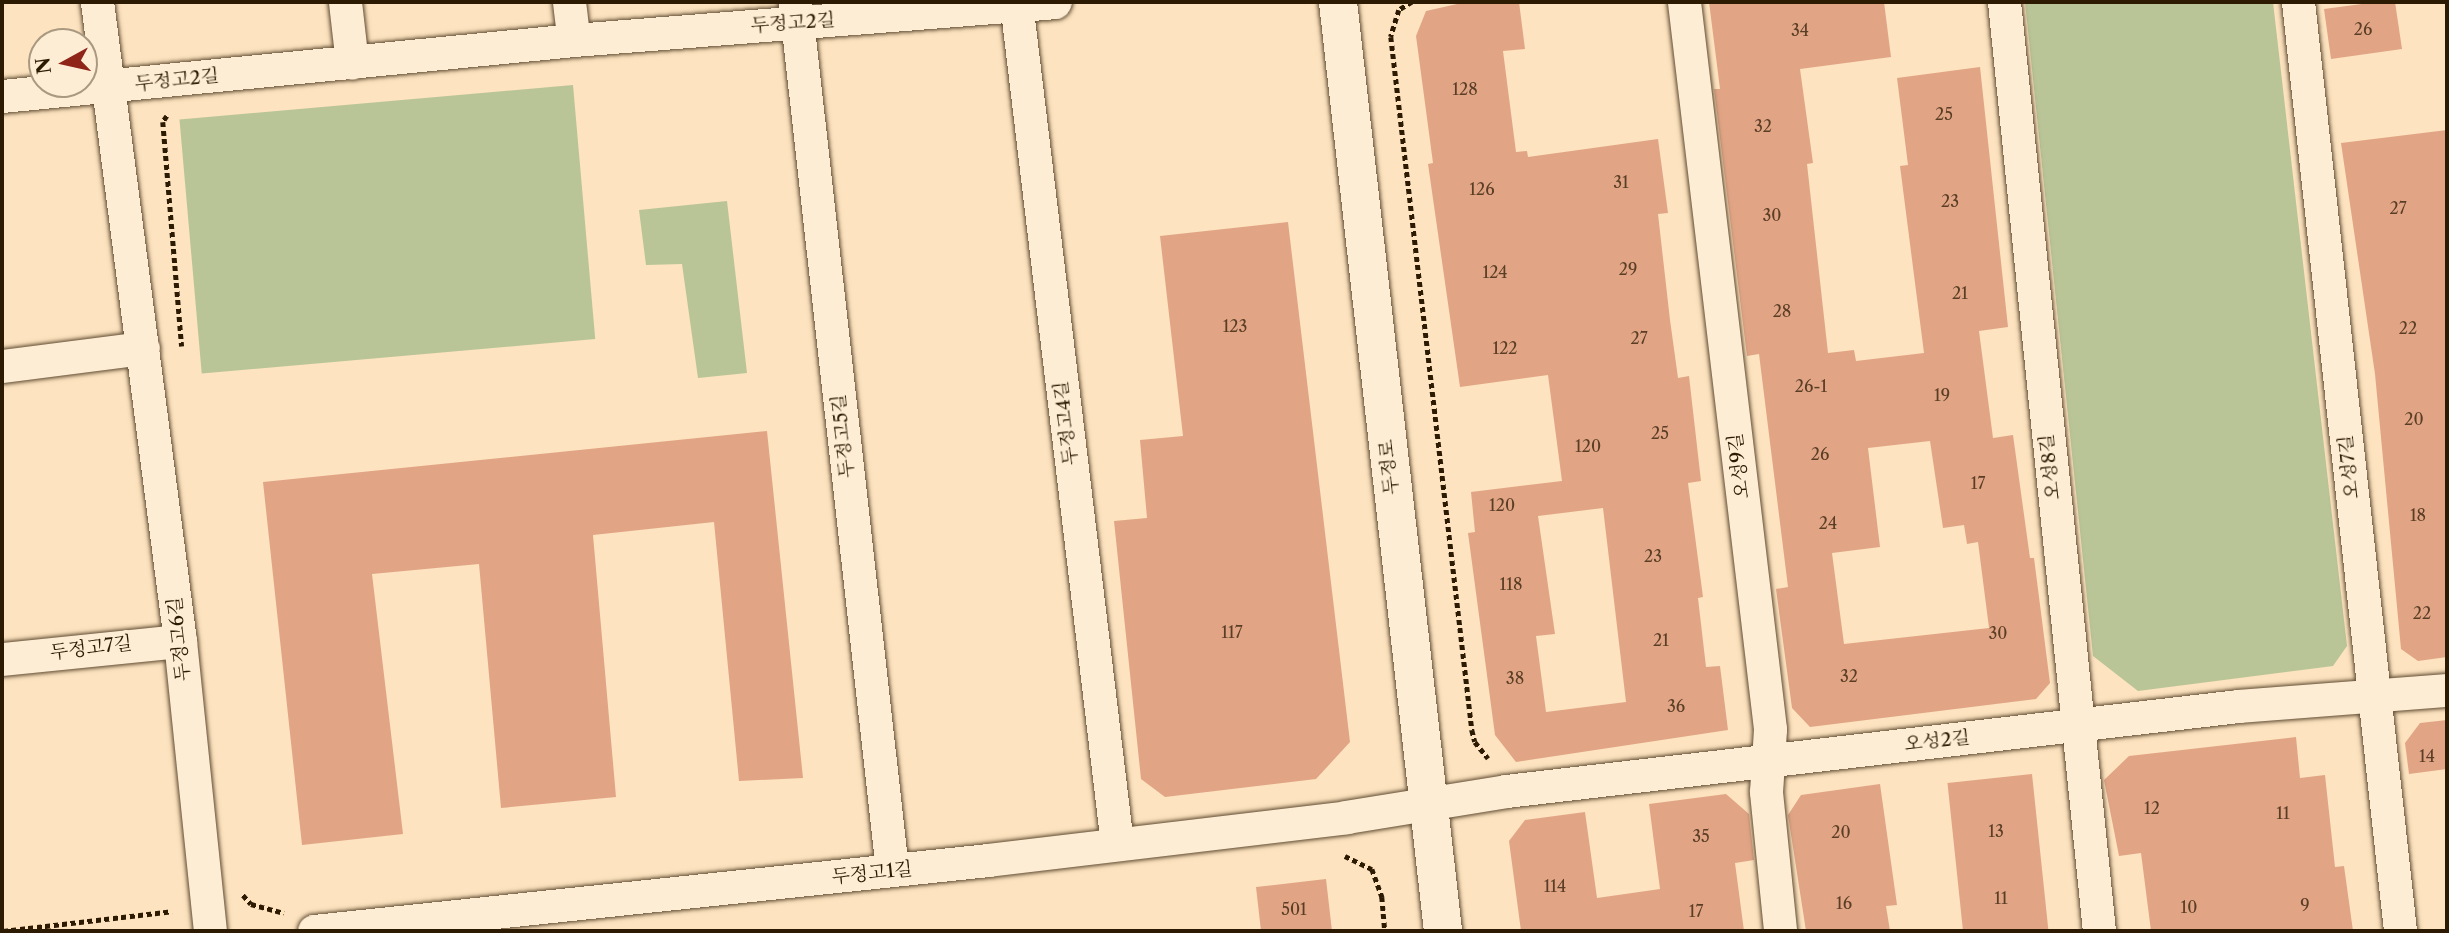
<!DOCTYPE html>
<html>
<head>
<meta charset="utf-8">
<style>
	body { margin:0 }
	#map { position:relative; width:2449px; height:933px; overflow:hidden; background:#fde3bf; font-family:"Libre Caslon Text","Noto Serif KR",serif }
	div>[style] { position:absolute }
	.green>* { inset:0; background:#b9c597; transform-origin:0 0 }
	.building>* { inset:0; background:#e1a586; transform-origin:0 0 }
	.path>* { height:4.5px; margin-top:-2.25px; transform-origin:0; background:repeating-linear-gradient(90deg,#2c1a03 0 5px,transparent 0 8.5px) }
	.roads { filter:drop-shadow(0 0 2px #604c32) drop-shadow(0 0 2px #604c32) }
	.minor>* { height:33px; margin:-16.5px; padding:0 16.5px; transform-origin:16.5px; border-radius:16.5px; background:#feedd5 }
	.tertiary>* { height:38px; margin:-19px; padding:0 19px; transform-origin:19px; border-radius:19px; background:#feedd5 }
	span { translate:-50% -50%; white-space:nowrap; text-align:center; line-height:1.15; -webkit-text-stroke:7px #feedd5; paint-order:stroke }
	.number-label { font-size:16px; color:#593d24 }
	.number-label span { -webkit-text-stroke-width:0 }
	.street-label { font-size:19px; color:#2c1a03 }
	.frame { position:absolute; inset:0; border:4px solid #2c1a03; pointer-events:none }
	.north { position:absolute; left:28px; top:28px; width:70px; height:70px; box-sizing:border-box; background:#feedd5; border:2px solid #aa9981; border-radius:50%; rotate:262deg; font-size:19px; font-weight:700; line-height:28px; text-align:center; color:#2c1a03 }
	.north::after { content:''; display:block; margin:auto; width:24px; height:32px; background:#8f2418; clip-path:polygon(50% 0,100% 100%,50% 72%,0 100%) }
</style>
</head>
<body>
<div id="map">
	<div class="green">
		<div style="clip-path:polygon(2025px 2px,2273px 2px,2347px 646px,2333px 666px,2138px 691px,2093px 656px)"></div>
		<div style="left:573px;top:85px;width:255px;height:395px;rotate:85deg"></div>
		<div style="clip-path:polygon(727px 201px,747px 373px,698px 378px,682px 264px,646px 265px,639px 210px)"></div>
	</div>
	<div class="building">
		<div style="clip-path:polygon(evenodd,1466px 2px,1519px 2px,1525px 49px,1503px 51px,1516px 152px,1527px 151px,1528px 157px,1658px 139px,1668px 213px,1658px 214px,1670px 320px,1678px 378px,1689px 376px,1701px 481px,1688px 483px,1703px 597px,1698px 598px,1706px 667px,1720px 666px,1728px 730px,1516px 762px,1495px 735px,1468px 533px,1475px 532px,1471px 492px,1562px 481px,1548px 375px,1460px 387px,1428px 164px,1433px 163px,1416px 36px,1426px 11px,1466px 2px,1603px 508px,1626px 702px,1546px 712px,1536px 636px,1555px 634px,1538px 516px,1603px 508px)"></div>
		<div style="clip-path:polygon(evenodd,1709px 2px,1884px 2px,1891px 57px,1800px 69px,1813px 163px,1807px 164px,1828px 353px,1854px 350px,1856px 361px,1924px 353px,1900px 166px,1908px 165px,1897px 78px,1980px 67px,2008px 327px,1979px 331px,1993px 438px,2013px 435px,2030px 558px,2034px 558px,2050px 683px,2036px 699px,1810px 727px,1792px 708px,1776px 589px,1788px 587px,1759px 354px,1747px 356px,1714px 89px,1720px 89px,1709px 2px,1930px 441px,1943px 528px,1964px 525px,1967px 544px,1978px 542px,1989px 628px,1844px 644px,1832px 553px,1880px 547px,1868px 448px,1930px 441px)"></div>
		<div style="clip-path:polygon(2377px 2px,2395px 2px,2402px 49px,2331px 59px,2324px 9px)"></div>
		<div style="clip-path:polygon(2447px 130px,2447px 657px,2418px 661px,2401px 649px,2375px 374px,2341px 143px)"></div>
		<div style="clip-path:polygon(1288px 222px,1350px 742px,1316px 779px,1165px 797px,1141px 779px,1114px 521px,1147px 518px,1140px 440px,1183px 436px,1160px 236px)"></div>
		<div style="clip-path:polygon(767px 431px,803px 778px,739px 781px,714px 522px,593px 535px,616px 797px,501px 808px,479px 564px,372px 574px,403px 834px,302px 845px,263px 482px)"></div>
		<div style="clip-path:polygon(2447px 720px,2447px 769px,2409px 774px,2405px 743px,2420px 723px)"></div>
		<div style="clip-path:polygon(2296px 737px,2300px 778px,2325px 775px,2335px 867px,2344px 866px,2353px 931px,2151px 931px,2141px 853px,2119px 856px,2104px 780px,2129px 756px)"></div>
		<div style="left:2032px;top:774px;width:158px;height:85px;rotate:84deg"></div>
		<div style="clip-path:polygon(1880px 784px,1897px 905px,1886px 906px,1890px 931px,1806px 931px,1788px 815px,1801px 795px)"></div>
		<div style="clip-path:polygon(1726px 794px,1749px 814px,1754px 860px,1735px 863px,1744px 931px,1521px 931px,1509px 841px,1525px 820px,1585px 812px,1597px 898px,1660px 889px,1649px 804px)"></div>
		<div style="clip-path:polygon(1326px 879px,1332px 931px,1261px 931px,1256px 887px)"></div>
	</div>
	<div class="path">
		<div style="left:1412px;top:2px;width:15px;rotate:148deg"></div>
		<div style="left:1399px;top:10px;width:28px;rotate:107deg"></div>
		<div style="left:1391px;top:37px;width:698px;rotate:83.33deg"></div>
		<div style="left:1472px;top:730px;width:12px;rotate:76deg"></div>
		<div style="left:1475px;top:742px;width:21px;rotate:51deg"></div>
		<div style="left:167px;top:116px;width:7px;rotate:124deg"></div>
		<div style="left:163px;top:122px;width:225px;rotate:85.2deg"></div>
		<div style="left:1345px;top:856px;width:30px;rotate:26deg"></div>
		<div style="left:1372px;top:869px;width:30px;rotate:70deg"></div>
		<div style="left:1382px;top:897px;width:34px;rotate:85deg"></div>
		<div style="left:243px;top:895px;width:12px;rotate:48deg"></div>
		<div style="left:251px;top:904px;width:34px;rotate:15deg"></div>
		<div style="left:3px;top:931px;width:170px;rotate:-6.7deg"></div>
	</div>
	<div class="roads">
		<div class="minor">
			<div style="left:97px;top:2px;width:644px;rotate:82.6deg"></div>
			<div style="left:180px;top:641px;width:292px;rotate:84.1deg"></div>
			<div style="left:345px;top:2px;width:61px;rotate:83.5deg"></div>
			<div style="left:569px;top:2px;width:38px;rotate:83deg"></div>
			<div style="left:795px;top:2px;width:873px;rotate:83.62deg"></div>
			<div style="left:1016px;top:2px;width:848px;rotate:83.16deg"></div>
			<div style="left:1684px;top:2px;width:732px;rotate:83.25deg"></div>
			<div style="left:1770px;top:729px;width:63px;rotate:93.6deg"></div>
			<div style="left:1766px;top:792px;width:140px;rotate:84.2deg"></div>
			<div style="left:2004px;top:2px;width:934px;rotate:84.16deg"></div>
			<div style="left:2298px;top:2px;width:935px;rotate:83.73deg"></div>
			<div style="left:2px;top:96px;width:575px;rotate:-5.59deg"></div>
			<div style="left:574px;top:40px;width:482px;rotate:-4.5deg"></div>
			<div style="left:2px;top:366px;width:142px;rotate:-7.3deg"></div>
			<div style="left:2px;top:659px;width:179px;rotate:-5.8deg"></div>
			<div style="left:314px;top:931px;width:678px;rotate:-6.01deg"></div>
			<div style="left:988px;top:860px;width:361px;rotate:-6.8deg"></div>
			<div style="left:1346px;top:817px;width:162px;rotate:-9.2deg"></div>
			<div style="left:1506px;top:791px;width:737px;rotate:-6.62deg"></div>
			<div style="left:2238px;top:706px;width:210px;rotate:-4.4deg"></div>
		</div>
		<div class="tertiary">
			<div style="left:1338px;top:2px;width:935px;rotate:83.55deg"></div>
		</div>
	</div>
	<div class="number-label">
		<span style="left:2363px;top:29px">26</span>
		<span style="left:1800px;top:30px">34</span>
		<span style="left:1465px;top:89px">128</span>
		<span style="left:1944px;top:114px">25</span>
		<span style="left:1763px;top:126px">32</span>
		<span style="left:1621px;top:182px">31</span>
		<span style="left:1482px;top:189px">126</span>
		<span style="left:1950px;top:201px">23</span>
		<span style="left:2398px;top:208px">27</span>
		<span style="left:1772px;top:215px">30</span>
		<span style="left:1628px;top:269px">29</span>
		<span style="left:1495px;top:272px">124</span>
		<span style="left:1960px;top:293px">21</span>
		<span style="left:1782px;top:311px">28</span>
		<span style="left:1235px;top:326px">123</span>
		<span style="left:2408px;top:328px">22</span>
		<span style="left:1639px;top:338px">27</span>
		<span style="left:1505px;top:348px">122</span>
		<span style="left:1811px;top:386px">26-1</span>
		<span style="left:1942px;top:395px">19</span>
		<span style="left:2414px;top:419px">20</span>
		<span style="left:1660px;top:433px">25</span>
		<span style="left:1588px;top:446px">120</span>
		<span style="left:1820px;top:454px">26</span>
		<span style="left:1978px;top:483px">17</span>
		<span style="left:1502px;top:505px">120</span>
		<span style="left:2418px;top:515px">18</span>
		<span style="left:1828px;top:523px">24</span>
		<span style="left:1653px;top:556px">23</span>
		<span style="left:1511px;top:584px">118</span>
		<span style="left:2422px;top:613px">22</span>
		<span style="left:1232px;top:632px">117</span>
		<span style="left:1998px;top:633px">30</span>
		<span style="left:1661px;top:640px">21</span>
		<span style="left:1849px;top:676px">32</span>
		<span style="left:1515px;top:678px">38</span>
		<span style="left:1676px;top:706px">36</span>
		<span style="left:2427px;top:756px">14</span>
		<span style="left:2152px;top:808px">12</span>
		<span style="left:2283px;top:813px">11</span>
		<span style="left:1996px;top:831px">13</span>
		<span style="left:1841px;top:832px">20</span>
		<span style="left:1701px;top:836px">35</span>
		<span style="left:1555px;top:886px">114</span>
		<span style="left:2001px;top:898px">11</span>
		<span style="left:1844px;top:903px">16</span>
		<span style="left:2305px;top:905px">9</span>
		<span style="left:2189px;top:907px">10</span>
		<span style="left:1294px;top:909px">501</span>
		<span style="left:1696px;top:911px">17</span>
	</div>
	<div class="street-label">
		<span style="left:793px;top:23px;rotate:-4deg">두정고2길</span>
		<span style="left:177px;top:80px;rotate:-6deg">두정고2길</span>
		<span style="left:1066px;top:423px;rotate:-97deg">두정고4길</span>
		<span style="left:843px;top:436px;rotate:-96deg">두정고5길</span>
		<span style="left:1739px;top:466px;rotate:-97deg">오성9길</span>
		<span style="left:1389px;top:467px;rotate:-96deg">두정로</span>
		<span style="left:2050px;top:467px;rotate:-96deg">오성8길</span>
		<span style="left:2349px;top:467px;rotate:-96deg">오성7길</span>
		<span style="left:179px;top:639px;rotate:-96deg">두정고6길</span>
		<span style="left:91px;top:648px;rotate:-7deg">두정고7길</span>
		<span style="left:1937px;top:741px;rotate:-6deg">오성2길</span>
		<span style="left:872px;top:873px;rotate:-6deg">두정고1길</span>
	</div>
	<div class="frame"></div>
	<div class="north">N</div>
</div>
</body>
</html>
